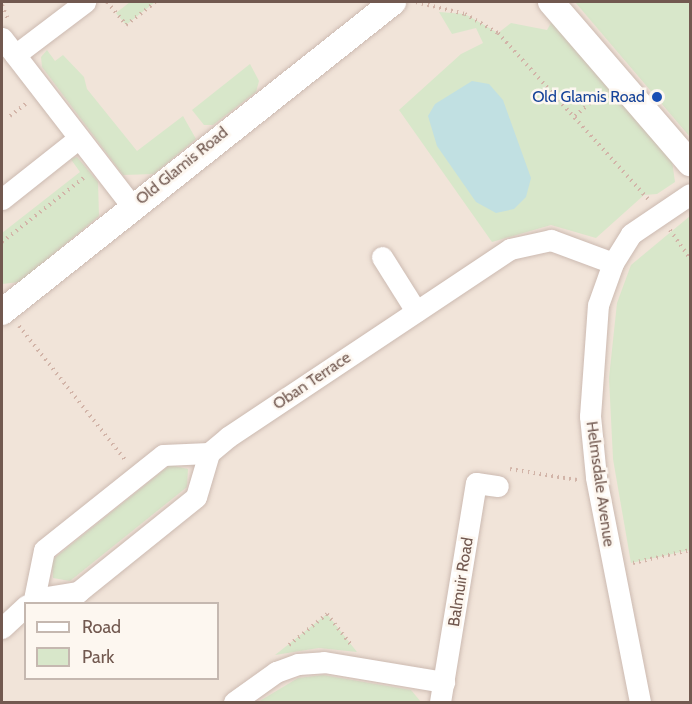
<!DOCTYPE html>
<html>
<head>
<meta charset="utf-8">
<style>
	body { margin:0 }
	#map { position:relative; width:692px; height:704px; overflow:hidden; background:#faf3ea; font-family:Cabin,sans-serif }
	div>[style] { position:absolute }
	.residential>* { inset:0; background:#f1e4d9 }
	.green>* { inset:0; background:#d8e7ca }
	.water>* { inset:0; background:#c1e0e2 }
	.path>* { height:4px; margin-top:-2px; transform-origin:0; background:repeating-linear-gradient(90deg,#d2b4a8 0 1.5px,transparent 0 6px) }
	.roads { filter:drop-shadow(0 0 2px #ccbab1) drop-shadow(0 0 2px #ccbab1) }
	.minor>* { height:21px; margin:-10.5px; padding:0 10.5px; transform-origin:10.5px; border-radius:10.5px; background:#fff }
	.tertiary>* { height:26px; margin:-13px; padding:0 13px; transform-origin:13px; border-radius:13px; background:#fff }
	.dots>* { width:16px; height:16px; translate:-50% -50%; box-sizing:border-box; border:3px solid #fdf7f0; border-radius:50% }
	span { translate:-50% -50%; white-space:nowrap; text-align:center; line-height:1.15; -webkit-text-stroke:5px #fdf7f0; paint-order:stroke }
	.transit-label { font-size:16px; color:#164399 }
	.right { translate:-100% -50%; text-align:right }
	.street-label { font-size:16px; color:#725950 }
	.frame { position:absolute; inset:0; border:3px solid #725950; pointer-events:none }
	.legend { position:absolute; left:24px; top:602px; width:195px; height:78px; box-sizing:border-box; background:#fdf7f0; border:2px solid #c5b8b0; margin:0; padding:8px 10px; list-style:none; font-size:18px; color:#725950 }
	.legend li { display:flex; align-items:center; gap:12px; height:30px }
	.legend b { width:30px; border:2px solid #c5b8b0 }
</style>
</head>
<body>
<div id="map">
	<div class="residential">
		<div style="clip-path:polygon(evenodd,2px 2px,690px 2px,690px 702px,2px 702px,2px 2px,26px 604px,218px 604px,218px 678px,26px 678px,26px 604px)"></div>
	</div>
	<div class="green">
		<div style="clip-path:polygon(130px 2px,155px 2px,126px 25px,116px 13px)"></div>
		<div style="clip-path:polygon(575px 2px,690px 2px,690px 137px)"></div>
		<div style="clip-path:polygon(439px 12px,465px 14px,498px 33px,511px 23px,547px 30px,552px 21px,672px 161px,675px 182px,657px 194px,644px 195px,596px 238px,551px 225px,492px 242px,399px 110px,461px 54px,483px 43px,476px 28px,452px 34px)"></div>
		<div style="clip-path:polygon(47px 50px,55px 61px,63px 55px,84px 77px,87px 89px,137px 151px,183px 116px,196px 139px,154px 174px,123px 175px,42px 67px,41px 57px)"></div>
		<div style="clip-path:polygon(250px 64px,259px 81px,256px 92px,213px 125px,204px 125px,192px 110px)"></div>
		<div style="clip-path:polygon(77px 157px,98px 182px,99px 216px,20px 282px,2px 284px,2px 233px,80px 172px,70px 158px)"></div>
		<div style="clip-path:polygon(690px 216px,690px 550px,631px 563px,613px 459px,609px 378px,617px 303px,631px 265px)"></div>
		<div style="clip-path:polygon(170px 465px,188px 469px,187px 487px,70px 581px,53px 578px,52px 560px)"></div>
		<div style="clip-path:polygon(327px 614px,357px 652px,319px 648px,275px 655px)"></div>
		<div style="clip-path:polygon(323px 675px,411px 690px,421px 702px,258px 702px,298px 678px)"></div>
	</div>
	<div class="water">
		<div style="clip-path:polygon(472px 81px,489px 84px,503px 100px,531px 178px,526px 197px,514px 209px,496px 213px,476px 202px,437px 146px,428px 116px,435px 104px)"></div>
	</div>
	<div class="path">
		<div style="left:107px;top:2px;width:30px;rotate:50deg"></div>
		<div style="left:126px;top:25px;width:37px;rotate:-38deg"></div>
		<div style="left:416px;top:2px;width:50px;rotate:13.8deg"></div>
		<div style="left:465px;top:14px;width:38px;rotate:30deg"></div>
		<div style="left:498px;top:33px;width:224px;rotate:47.9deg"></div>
		<div style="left:2px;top:5px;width:16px;rotate:68deg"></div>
		<div style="left:10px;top:116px;width:23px;rotate:-38deg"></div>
		<div style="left:575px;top:116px;width:35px;rotate:-41deg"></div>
		<div style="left:670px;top:230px;width:35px;rotate:55deg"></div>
		<div style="left:2px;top:242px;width:107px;rotate:-38.2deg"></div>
		<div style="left:19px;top:326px;width:172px;rotate:51.6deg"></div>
		<div style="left:510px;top:469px;width:68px;rotate:9.3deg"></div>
		<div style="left:633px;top:563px;width:58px;rotate:-12.8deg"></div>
		<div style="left:289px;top:645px;width:49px;rotate:-39.2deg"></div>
		<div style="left:327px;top:614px;width:39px;rotate:52deg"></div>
	</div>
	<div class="roads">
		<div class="minor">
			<div style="left:2px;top:38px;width:212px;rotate:52.3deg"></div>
			<div style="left:15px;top:55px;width:88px;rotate:-37.1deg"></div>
			<div style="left:2px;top:199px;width:98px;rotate:-38.4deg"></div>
			<div style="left:382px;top:257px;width:64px;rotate:57.8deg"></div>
			<div style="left:209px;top:453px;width:46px;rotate:177.5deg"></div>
			<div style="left:163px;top:455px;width:152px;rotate:141.4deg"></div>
			<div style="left:44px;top:550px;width:50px;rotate:101.5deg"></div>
			<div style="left:34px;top:599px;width:45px;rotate:-9deg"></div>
			<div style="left:78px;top:592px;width:151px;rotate:-38.8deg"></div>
			<div style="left:196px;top:497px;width:46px;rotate:-73.5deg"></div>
			<div style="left:209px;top:453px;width:25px;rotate:-40deg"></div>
			<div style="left:228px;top:437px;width:339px;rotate:-33.7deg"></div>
			<div style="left:510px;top:249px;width:42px;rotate:-12.4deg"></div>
			<div style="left:551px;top:240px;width:66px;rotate:20.4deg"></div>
			<div style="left:2px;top:628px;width:33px;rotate:-43deg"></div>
			<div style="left:234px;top:702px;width:52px;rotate:-35.5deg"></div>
			<div style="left:276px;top:672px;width:23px;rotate:-20deg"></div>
			<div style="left:298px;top:664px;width:26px;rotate:-4deg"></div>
			<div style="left:324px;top:662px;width:122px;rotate:9.5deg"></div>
			<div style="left:440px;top:702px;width:222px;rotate:-80.7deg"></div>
			<div style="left:476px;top:483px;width:22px;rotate:8deg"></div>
			<div style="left:640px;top:702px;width:229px;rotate:-101.1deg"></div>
			<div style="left:596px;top:477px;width:61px;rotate:-95.6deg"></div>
			<div style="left:590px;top:416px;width:111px;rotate:-85.9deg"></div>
			<div style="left:598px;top:305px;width:45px;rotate:-70.3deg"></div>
			<div style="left:613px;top:263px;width:34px;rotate:-58deg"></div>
			<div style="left:631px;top:234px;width:71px;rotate:-34.1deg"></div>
		</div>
		<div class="tertiary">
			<div style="left:551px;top:2px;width:213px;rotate:49.2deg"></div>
			<div style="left:2px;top:312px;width:499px;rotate:-38.4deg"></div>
		</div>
	</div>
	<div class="dots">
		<div style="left:657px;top:97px;background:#1a4fb4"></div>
	</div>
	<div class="transit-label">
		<span class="right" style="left:645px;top:97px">Old Glamis Road</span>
	</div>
	<div class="street-label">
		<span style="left:182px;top:166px;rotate:-39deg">Old Glamis Road</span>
		<span style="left:312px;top:381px;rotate:-34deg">Oban Terrace</span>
		<span style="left:600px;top:484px;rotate:82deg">Helmsdale Avenue</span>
		<span style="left:461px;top:582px;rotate:-81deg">Balmuir Road</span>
	</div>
	<div class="frame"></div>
	<ul class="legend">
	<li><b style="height:8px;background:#fff"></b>Road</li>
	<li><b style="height:16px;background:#d8e7ca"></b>Park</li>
	</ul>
</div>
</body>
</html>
